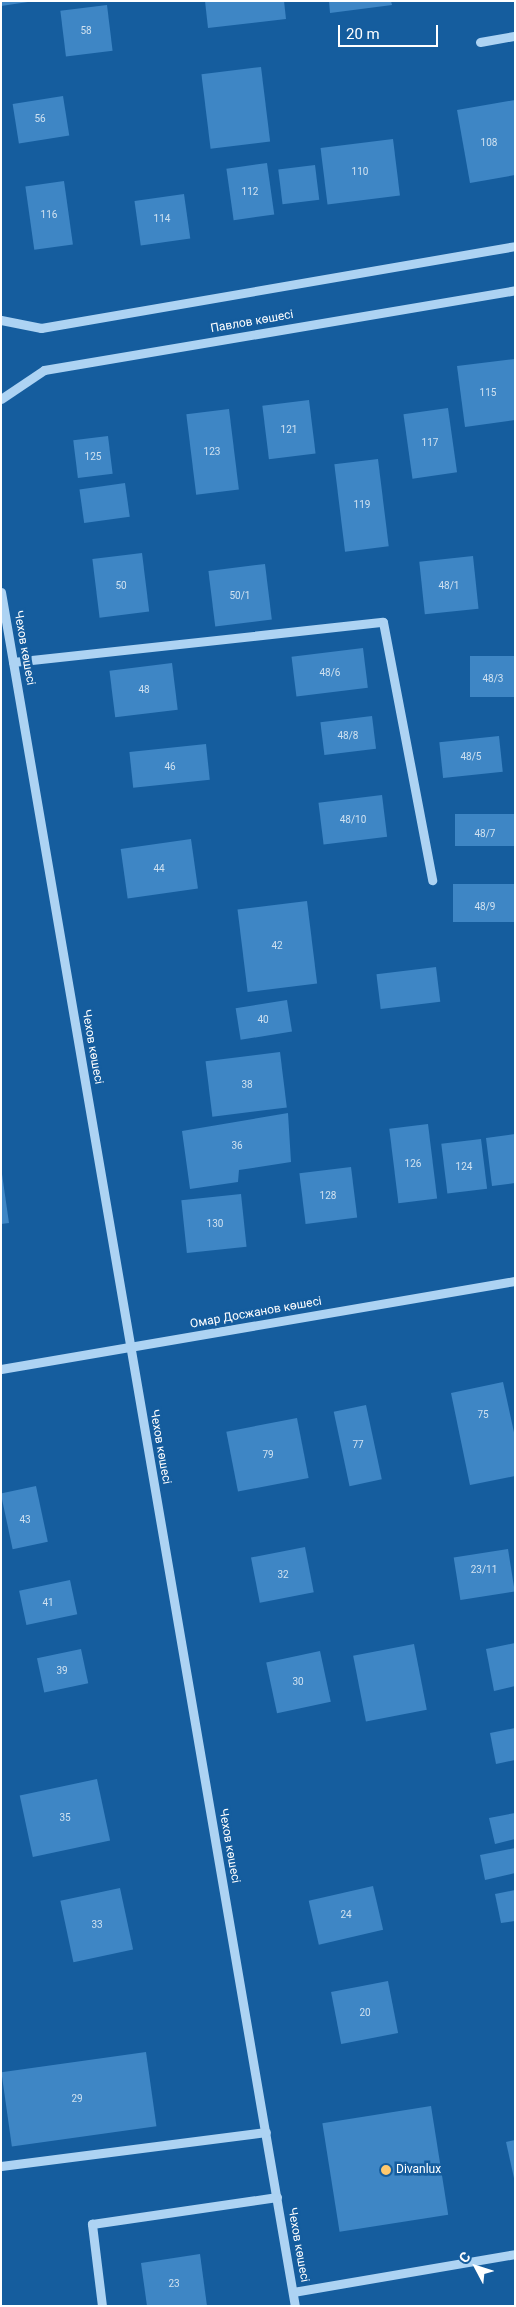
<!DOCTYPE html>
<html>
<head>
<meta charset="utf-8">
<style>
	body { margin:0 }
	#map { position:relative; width:516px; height:2307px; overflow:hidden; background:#155d9e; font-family:Roboto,sans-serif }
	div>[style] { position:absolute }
	.building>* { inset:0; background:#3e86c5; transform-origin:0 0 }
	.minor>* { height:9px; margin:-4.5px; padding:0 4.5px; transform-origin:4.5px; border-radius:4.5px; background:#add3f3 }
	.dots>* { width:14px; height:14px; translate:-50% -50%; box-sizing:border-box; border:2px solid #155d9e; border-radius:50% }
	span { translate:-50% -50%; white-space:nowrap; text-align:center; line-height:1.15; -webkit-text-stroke:5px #155d9e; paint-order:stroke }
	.number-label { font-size:10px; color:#cfe1f0 }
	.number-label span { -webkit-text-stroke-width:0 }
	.street-label { font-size:12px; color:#fff }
	.poi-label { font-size:12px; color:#fff }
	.left { translate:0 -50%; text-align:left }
	.frame { position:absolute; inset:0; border:2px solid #fff; pointer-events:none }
	.north { position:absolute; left:451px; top:2242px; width:50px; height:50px; -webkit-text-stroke:4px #155d9e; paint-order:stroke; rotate:310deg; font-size:14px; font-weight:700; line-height:20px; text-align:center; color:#fff }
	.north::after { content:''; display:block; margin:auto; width:18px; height:22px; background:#fff; clip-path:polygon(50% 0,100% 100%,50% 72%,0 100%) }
	.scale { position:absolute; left:338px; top:25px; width:100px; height:22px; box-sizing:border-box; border:2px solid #fff; border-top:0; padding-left:6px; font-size:15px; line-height:18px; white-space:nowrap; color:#fff; -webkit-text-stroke:4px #155d9e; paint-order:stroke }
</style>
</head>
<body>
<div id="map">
	<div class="building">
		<div style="clip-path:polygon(1px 1px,27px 1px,28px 2px,1px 6px)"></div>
		<div style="clip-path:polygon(205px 1px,284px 1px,286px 19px,208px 28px)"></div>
		<div style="clip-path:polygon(329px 1px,391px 1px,392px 5px,330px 13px)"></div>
		<div style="left:107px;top:5px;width:46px;height:47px;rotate:83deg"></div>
		<div style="left:261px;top:67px;width:75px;height:60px;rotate:83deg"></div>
		<div style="left:63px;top:96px;width:40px;height:51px;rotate:81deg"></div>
		<div style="clip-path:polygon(515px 100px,515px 175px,470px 183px,457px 110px)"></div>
		<div style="left:393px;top:139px;width:57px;height:73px;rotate:83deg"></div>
		<div style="left:267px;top:163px;width:52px;height:41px;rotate:82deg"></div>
		<div style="left:315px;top:165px;width:35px;height:37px;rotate:83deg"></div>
		<div style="left:64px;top:181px;width:64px;height:39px;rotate:82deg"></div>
		<div style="left:184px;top:194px;width:45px;height:50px;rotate:82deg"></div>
		<div style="clip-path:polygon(515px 359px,515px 420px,465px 427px,457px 366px)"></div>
		<div style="left:309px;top:400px;width:54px;height:47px;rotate:83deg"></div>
		<div style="left:448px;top:408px;width:65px;height:45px;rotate:82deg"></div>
		<div style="left:229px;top:409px;width:81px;height:43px;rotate:83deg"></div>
		<div style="left:108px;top:436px;width:38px;height:35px;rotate:83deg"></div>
		<div style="left:378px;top:459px;width:88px;height:44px;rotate:83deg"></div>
		<div style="left:125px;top:483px;width:34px;height:46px;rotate:82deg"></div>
		<div style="left:142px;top:553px;width:59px;height:50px;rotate:83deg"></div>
		<div style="left:473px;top:556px;width:53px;height:54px;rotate:84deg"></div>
		<div style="left:265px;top:564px;width:56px;height:57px;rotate:83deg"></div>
		<div style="left:363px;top:648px;width:40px;height:72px;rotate:83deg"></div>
		<div style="left:515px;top:656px;width:41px;height:45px;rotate:90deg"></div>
		<div style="left:172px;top:663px;width:47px;height:63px;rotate:83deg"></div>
		<div style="left:372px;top:716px;width:33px;height:52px;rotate:83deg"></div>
		<div style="left:499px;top:736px;width:36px;height:60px;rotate:84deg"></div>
		<div style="left:206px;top:744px;width:36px;height:77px;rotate:84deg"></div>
		<div style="left:382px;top:795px;width:42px;height:64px;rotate:83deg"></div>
		<div style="left:515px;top:814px;width:32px;height:60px;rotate:90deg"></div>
		<div style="left:191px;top:839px;width:50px;height:71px;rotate:82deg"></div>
		<div style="left:515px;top:884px;width:38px;height:62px;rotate:90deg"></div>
		<div style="left:307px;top:901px;width:83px;height:70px;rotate:83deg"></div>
		<div style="left:436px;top:967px;width:35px;height:60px;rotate:83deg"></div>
		<div style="left:287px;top:1000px;width:32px;height:52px;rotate:81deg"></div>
		<div style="left:280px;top:1052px;width:56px;height:75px;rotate:83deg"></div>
		<div style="clip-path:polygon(288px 1113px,291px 1162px,239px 1170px,238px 1182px,190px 1189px,182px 1131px)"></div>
		<div style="left:428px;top:1124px;width:75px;height:39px;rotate:83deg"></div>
		<div style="clip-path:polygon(515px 1134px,515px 1183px,492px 1186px,486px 1138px)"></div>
		<div style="left:481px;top:1139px;width:50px;height:40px;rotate:83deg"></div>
		<div style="left:351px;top:1167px;width:51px;height:52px;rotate:83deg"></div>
		<div style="clip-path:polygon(2px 1174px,9px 1223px,1px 1224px,1px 1175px)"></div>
		<div style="left:241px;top:1194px;width:53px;height:60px;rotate:84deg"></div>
		<div style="clip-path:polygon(503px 1382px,515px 1437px,515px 1476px,470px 1485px,451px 1393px)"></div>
		<div style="left:366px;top:1405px;width:76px;height:33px;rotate:78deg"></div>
		<div style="left:297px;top:1418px;width:61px;height:72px;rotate:79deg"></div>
		<div style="left:36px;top:1486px;width:57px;height:36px;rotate:78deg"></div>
		<div style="left:305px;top:1547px;width:46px;height:55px;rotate:79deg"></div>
		<div style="left:508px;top:1549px;width:43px;height:55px;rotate:81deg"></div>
		<div style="left:70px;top:1580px;width:35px;height:52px;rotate:78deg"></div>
		<div style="clip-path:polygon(515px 1643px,515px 1686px,494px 1691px,486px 1649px)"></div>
		<div style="left:414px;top:1644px;width:67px;height:62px;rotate:79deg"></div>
		<div style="left:81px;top:1649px;width:35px;height:45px;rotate:78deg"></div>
		<div style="left:320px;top:1651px;width:52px;height:55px;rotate:78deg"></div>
		<div style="clip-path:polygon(515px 1728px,515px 1760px,496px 1764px,490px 1733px)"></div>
		<div style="left:97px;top:1779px;width:63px;height:79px;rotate:78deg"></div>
		<div style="clip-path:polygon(515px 1813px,515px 1839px,495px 1844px,489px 1818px)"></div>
		<div style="clip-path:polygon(515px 1848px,515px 1873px,485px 1880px,480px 1855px)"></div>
		<div style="left:373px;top:1886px;width:45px;height:66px;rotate:77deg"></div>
		<div style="left:120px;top:1888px;width:63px;height:61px;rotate:78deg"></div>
		<div style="clip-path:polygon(515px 1890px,515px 1921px,501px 1923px,495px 1894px)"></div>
		<div style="left:388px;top:1981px;width:53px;height:58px;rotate:79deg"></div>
		<div style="left:146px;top:2052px;width:75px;height:146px;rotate:82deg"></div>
		<div style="left:431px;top:2106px;width:110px;height:110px;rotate:81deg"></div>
		<div style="clip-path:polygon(515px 2140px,515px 2178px,514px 2178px,506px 2142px)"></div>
		<div style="clip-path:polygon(200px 2254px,207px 2306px,147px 2306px,141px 2263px)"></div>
	</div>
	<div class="minor">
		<div style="left:480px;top:42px;width:36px;rotate:-10deg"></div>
		<div style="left:1px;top:320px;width:41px;rotate:11.3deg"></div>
		<div style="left:41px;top:328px;width:481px;rotate:-9.8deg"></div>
		<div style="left:1px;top:399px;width:52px;rotate:-34deg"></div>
		<div style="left:44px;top:370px;width:478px;rotate:-9.6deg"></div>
		<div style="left:1px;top:592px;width:1739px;rotate:80.27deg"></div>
		<div style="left:13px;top:662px;width:372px;rotate:-6.2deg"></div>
		<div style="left:383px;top:622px;width:263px;rotate:79.2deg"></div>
		<div style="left:1px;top:1369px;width:521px;rotate:-9.72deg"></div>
		<div style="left:1px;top:2166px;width:267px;rotate:-7.3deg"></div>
		<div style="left:293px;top:2292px;width:225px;rotate:-9.7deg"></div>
		<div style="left:102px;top:2306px;width:83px;rotate:-97deg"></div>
		<div style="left:92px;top:2224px;width:187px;rotate:-8.3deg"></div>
	</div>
	<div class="dots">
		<div style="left:386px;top:2170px;background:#ffc96f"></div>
	</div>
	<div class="number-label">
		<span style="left:86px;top:31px">58</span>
		<span style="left:40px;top:119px">56</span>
		<span style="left:489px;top:143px">108</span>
		<span style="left:360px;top:172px">110</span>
		<span style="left:250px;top:192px">112</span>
		<span style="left:49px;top:215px">116</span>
		<span style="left:162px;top:219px">114</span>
		<span style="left:488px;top:393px">115</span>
		<span style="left:289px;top:430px">121</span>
		<span style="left:430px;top:443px">117</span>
		<span style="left:212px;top:452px">123</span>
		<span style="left:93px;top:457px">125</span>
		<span style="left:362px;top:505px">119</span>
		<span style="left:121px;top:586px">50</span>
		<span style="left:449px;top:586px">48/1</span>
		<span style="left:240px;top:596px">50/1</span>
		<span style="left:330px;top:673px">48/6</span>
		<span style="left:493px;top:679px">48/3</span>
		<span style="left:144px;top:690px">48</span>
		<span style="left:348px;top:736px">48/8</span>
		<span style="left:471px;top:757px">48/5</span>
		<span style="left:170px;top:767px">46</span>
		<span style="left:353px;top:820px">48/10</span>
		<span style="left:485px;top:834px">48/7</span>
		<span style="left:159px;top:869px">44</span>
		<span style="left:485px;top:907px">48/9</span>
		<span style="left:277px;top:946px">42</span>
		<span style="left:263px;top:1020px">40</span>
		<span style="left:247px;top:1085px">38</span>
		<span style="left:237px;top:1146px">36</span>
		<span style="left:413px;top:1164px">126</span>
		<span style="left:464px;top:1167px">124</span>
		<span style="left:328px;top:1196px">128</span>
		<span style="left:215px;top:1224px">130</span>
		<span style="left:483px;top:1415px">75</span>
		<span style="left:358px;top:1445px">77</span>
		<span style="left:268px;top:1455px">79</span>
		<span style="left:25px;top:1520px">43</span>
		<span style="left:484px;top:1570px">23/11</span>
		<span style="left:283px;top:1575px">32</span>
		<span style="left:48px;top:1603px">41</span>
		<span style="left:62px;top:1671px">39</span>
		<span style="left:298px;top:1682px">30</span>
		<span style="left:65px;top:1818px">35</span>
		<span style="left:346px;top:1915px">24</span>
		<span style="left:97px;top:1925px">33</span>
		<span style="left:365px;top:2013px">20</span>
		<span style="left:77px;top:2099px">29</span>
		<span style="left:174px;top:2284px">23</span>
	</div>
	<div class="street-label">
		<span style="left:252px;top:322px;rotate:-10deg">Павлов көшесі</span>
		<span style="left:24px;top:648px;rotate:80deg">Чехов көшесі</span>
		<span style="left:92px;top:1047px;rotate:80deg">Чехов көшесі</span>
		<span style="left:256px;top:1313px;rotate:-10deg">Омар Досжанов көшесі</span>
		<span style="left:160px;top:1447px;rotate:80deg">Чехов көшесі</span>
		<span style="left:229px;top:1846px;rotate:80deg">Чехов көшесі</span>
		<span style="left:298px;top:2245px;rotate:80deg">Чехов көшесі</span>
	</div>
	<div class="poi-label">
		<span class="left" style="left:396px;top:2170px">Divanlux</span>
	</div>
	<div class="frame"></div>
	<div class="north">С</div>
	<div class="scale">20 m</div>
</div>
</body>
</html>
